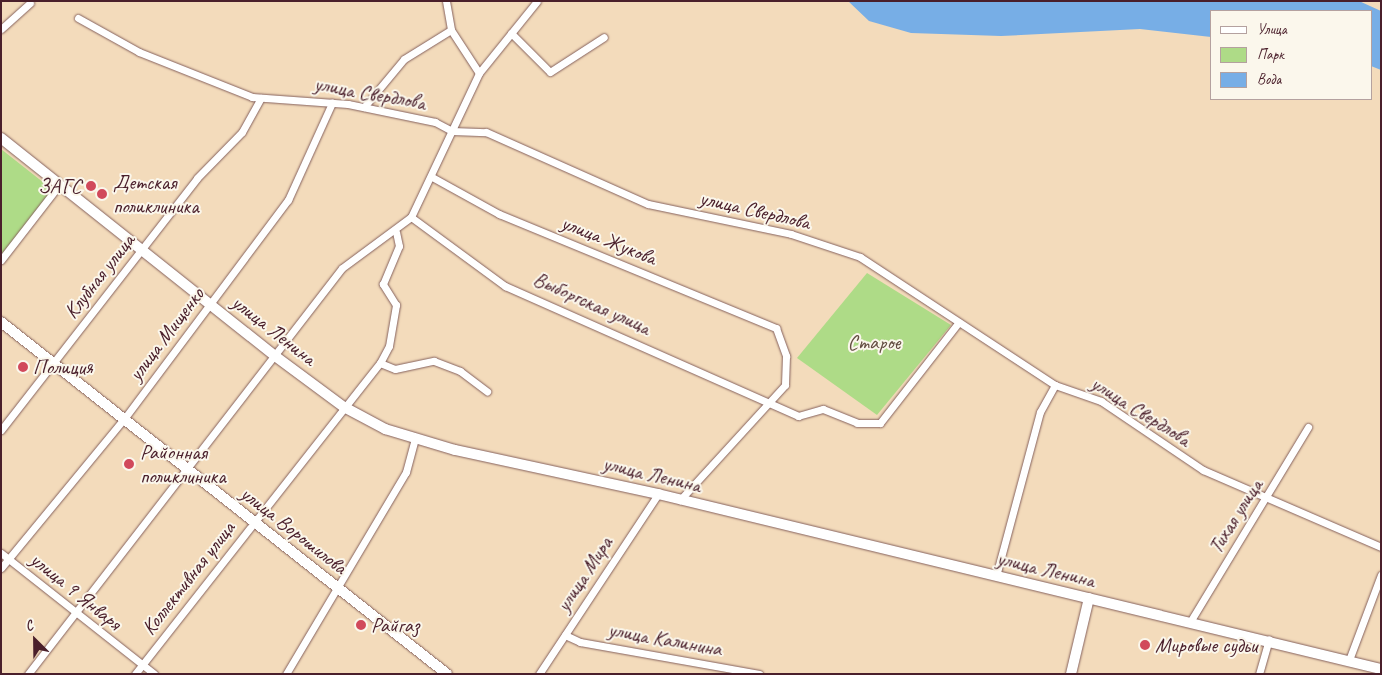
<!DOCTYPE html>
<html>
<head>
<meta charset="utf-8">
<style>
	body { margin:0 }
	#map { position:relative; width:1382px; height:675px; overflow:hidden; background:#f3dbbb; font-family:Caveat,sans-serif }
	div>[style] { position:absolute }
	.green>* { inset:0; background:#aedb87; transform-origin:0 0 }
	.water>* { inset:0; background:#77aee6 }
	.roads { filter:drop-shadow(0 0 1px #85615d) drop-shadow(0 0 1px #85615d) }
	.street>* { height:7px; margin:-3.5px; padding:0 3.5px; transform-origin:3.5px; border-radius:3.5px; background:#fff }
	.secondary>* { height:10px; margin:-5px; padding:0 5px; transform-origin:5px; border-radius:5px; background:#fff }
	.dots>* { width:14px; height:14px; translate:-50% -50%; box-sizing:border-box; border:2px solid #fbf7ec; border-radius:50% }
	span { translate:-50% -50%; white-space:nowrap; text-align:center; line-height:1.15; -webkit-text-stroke:4px #fbf7ec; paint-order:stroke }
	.street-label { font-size:21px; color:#4a1f2b }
	.poi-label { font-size:21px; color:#4a1f2b }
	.left { translate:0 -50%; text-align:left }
	.right { translate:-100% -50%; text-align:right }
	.park-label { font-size:21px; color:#634e42 }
	.frame { position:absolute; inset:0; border:2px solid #4a1f2b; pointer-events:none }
	.legend { position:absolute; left:1210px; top:10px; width:162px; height:90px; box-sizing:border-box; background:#fbf7ec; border:1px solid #b4a19f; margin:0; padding:6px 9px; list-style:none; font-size:15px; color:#4a1f2b }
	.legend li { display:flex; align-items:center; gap:10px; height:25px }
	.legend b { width:25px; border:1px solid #b4a19f }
	.north { position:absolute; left:10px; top:615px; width:50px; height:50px; -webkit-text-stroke:4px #fbf7ec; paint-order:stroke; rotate:337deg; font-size:14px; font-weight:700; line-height:20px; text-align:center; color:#4a1f2b }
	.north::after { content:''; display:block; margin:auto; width:18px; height:22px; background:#4a1f2b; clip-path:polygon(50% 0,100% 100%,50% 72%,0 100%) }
</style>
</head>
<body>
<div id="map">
	<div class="green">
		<div style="clip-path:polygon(1px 149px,53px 190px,1px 256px)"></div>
		<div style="clip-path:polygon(867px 273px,951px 325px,877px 415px,797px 358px)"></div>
		<div style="left:187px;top:305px;width:7px;height:25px;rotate:34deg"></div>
	</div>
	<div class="water">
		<div style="clip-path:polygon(848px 1px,1359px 1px,1381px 11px,1381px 70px,1371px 66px,1371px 11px,1211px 11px,1211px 37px,1140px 29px,1001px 36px,911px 33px,869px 21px)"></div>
	</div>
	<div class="roads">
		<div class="street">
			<div style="left:446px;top:1px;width:29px;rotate:80deg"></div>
			<div style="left:451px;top:30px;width:51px;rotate:56.9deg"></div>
			<div style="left:78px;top:18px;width:70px;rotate:29.1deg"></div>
			<div style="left:139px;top:52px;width:122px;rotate:21.7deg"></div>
			<div style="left:252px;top:97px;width:96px;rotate:4.2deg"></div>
			<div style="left:348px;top:104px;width:89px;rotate:11.7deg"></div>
			<div style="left:435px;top:122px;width:19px;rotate:28deg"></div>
			<div style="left:452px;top:131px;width:34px;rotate:2deg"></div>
			<div style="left:486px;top:132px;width:177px;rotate:24deg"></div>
			<div style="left:648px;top:204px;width:146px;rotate:11.8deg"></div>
			<div style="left:791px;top:234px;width:73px;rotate:18.4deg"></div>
			<div style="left:860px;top:257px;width:233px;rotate:33.3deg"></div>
			<div style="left:1055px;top:385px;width:49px;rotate:19.2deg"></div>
			<div style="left:1101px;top:401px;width:123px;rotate:34.1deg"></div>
			<div style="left:1203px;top:470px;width:194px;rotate:23.4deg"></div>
			<div style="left:1px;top:29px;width:39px;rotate:-42deg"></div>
			<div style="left:511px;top:33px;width:55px;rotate:45deg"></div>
			<div style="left:550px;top:72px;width:64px;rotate:-32.9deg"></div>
			<div style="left:364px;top:107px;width:62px;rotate:-50.2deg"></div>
			<div style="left:404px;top:59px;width:55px;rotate:-31.7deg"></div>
			<div style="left:432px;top:177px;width:77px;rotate:28.9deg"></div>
			<div style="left:499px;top:214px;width:300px;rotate:22.4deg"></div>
			<div style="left:776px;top:328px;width:30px;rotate:70deg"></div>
			<div style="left:786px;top:356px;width:29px;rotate:92deg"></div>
			<div style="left:785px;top:385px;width:156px;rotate:132.4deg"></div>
			<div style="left:411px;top:217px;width:117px;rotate:36.3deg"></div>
			<div style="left:505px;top:286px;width:321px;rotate:23.9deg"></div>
			<div style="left:798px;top:416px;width:26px;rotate:-16deg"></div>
			<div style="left:823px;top:409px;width:37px;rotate:22deg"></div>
			<div style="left:857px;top:423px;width:23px"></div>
			<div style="left:880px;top:423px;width:128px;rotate:-52deg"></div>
			<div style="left:1px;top:260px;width:96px;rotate:-52.2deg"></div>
			<div style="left:380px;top:363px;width:16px;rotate:22deg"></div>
			<div style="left:395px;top:369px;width:40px;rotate:-12deg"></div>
			<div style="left:434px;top:361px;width:28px;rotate:21deg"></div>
			<div style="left:460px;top:371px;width:34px;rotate:37deg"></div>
			<div style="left:1px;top:430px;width:319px;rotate:-52.1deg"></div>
			<div style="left:197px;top:178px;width:64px;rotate:-45.6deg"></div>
			<div style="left:242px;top:132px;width:39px;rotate:-61deg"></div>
			<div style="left:1px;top:553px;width:195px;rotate:38.3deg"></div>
			<div style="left:1px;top:568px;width:193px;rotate:-50.5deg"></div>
			<div style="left:124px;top:419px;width:274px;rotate:-53.2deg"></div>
			<div style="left:288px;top:200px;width:107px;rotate:-65.6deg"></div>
			<div style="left:996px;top:576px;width:170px;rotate:-75deg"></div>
			<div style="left:1040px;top:412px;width:31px;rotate:-61deg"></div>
			<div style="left:1190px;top:622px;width:228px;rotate:-58.8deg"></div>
			<div style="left:565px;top:635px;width:17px;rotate:25deg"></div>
			<div style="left:580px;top:642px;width:182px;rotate:10.1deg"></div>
			<div style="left:1349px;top:660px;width:91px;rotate:-69.4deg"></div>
			<div style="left:28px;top:674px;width:513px;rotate:-52.28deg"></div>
			<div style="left:342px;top:268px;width:86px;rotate:-36.5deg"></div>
			<div style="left:411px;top:217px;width:159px;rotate:-64.7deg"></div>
			<div style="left:479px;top:73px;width:92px;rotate:-51.1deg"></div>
			<div style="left:135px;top:674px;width:396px;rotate:-51.8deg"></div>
			<div style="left:380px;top:363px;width:19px;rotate:-62deg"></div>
			<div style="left:389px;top:346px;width:42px;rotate:-80.3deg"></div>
			<div style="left:396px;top:305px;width:25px;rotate:-122deg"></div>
			<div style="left:383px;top:284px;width:41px;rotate:-67.2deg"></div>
			<div style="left:399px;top:246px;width:14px;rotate:-102deg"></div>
			<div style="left:286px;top:674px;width:235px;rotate:-59.3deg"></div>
			<div style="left:406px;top:472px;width:34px;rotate:-75deg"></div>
			<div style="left:539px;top:674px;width:216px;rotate:-56.5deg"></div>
			<div style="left:1259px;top:674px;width:36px;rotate:-74deg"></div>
		</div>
		<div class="secondary">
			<div style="left:1px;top:138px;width:350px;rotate:38.5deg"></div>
			<div style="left:275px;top:356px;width:86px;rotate:36.5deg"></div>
			<div style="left:344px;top:407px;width:47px;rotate:28.2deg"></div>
			<div style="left:385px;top:429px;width:73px;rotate:16.7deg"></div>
			<div style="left:455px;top:450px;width:208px;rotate:12.2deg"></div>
			<div style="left:658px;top:494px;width:744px;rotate:13.61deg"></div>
			<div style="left:1px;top:322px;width:568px;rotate:38.28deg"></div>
			<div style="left:1071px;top:674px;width:78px;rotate:-76.7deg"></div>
		</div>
	</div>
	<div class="dots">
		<div style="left:91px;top:186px;background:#d1495b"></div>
		<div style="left:102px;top:194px;background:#d1495b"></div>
		<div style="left:23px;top:367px;background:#d1495b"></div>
		<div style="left:129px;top:464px;background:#d1495b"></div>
		<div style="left:361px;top:625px;background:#d1495b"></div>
		<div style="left:1145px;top:645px;background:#d1495b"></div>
	</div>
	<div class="street-label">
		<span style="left:370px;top:93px;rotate:10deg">улица Свердлова</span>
		<span style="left:755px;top:210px;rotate:13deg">улица Свердлова</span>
		<span style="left:609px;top:240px;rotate:22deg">улица Жукова</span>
		<span style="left:99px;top:276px;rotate:-52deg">Клубная улица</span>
		<span style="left:592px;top:303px;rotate:24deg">Выборгская улица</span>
		<span style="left:274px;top:330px;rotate:38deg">улица Ленина</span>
		<span style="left:166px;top:334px;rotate:-53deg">улица Мищенко</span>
		<span style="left:1141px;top:411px;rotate:32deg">улица Свердлова</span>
		<span style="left:652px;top:474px;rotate:13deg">улица Ленина</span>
		<span style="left:1235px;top:516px;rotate:-58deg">Тихая улица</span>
		<span style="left:294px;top:530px;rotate:38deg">улица Ворошилова</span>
		<span style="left:1046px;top:569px;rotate:13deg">улица Ленина</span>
		<span style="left:584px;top:574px;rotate:-57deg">улица Мира</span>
		<span style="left:188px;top:578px;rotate:-52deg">Коллективная улица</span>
		<span style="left:76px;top:591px;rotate:39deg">улица 9 Января</span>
		<span style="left:665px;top:639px;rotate:10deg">улица Калинина</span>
	</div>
	<div class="poi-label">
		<span class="left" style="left:113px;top:194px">Детская<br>поликлиника</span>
		<span class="right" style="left:81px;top:186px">ЗАГС</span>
		<span class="left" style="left:33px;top:367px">Полиция</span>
		<span class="left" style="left:140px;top:464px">Районная<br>поликлиника</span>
		<span class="left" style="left:371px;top:625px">Райгаз</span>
		<span class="left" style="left:1155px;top:645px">Мировые судьи</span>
	</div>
	<div class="park-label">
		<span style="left:874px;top:342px">Старое</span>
	</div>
	<div class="frame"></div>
	<ul class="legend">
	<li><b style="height:6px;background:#fff"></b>Улица</li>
	<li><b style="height:14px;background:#aedb87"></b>Парк</li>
	<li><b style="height:14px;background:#77aee6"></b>Вода</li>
	</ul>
	<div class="north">С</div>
</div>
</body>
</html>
